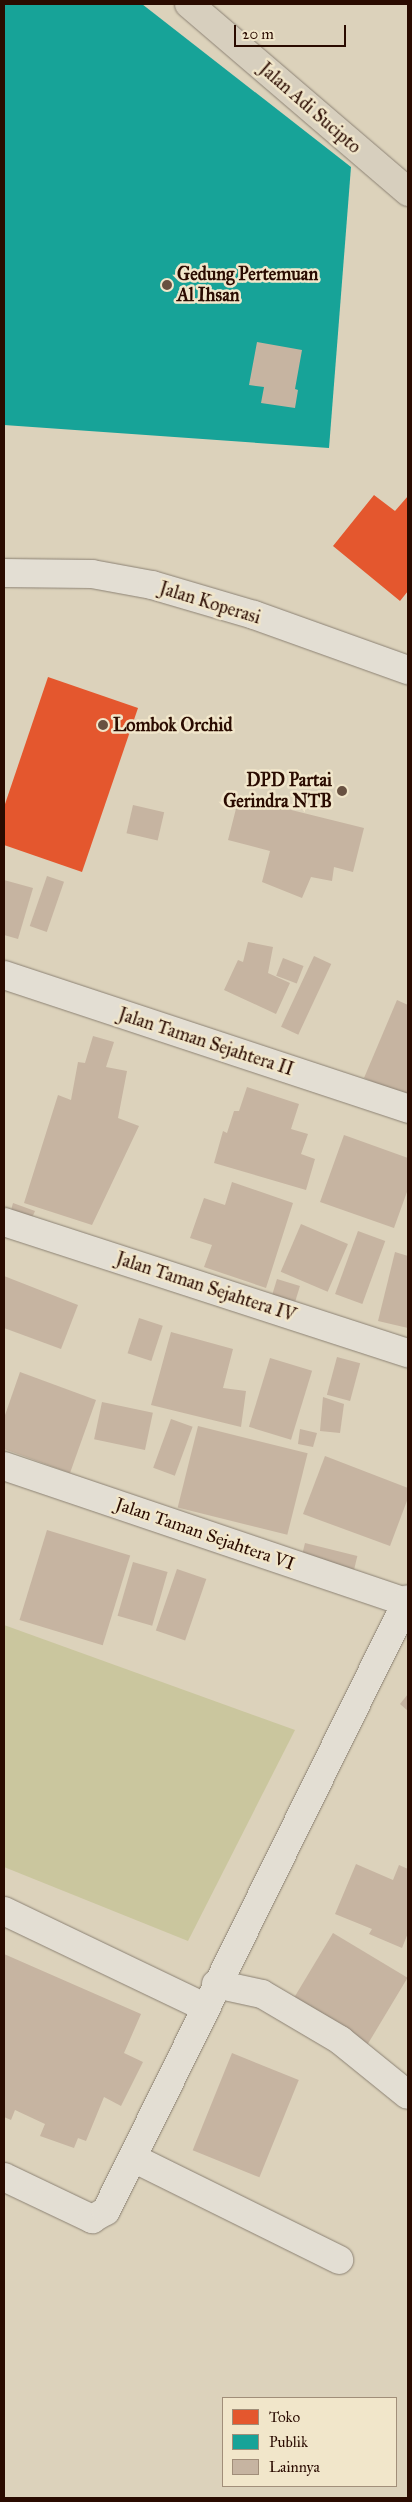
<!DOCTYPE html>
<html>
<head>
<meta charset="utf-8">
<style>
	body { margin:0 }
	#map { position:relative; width:412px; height:2502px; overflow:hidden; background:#dcd2bb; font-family:"IM FELL Great Primer",serif }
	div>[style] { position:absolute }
	.green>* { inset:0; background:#cac69e }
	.shops>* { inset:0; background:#e4572e }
	.public>* { inset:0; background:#17a398 }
	.building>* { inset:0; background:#c6b4a1; transform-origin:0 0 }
	.roads { filter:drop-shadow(0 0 1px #8c8274) drop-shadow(0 0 1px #8c8274) }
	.minor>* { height:28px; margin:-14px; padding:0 14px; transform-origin:14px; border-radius:14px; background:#e3ded3 }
	.tertiary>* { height:28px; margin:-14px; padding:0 14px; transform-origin:14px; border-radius:14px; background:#e3ded3 }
	.trunk>* { height:28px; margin:-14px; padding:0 14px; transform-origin:14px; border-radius:14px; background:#d7cfbe }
	.dots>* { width:14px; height:14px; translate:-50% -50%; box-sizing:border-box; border:2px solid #f1e6ca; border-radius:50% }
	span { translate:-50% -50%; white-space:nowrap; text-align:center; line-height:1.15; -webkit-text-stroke:5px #f1e6ca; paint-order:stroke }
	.street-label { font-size:18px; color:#2a0b00 }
	.poi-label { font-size:18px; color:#2a0b00; font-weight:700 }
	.left { translate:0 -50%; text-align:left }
	.right { translate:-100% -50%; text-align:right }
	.frame { position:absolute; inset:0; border:5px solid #2a0b00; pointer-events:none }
	.legend { position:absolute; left:222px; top:2397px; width:175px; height:90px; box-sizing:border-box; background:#f1e6ca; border:1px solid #a18e79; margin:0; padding:6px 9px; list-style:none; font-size:15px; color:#2a0b00 }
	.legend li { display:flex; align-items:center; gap:10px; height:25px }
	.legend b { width:25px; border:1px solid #a18e79 }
	.scale { position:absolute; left:234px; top:25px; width:112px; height:22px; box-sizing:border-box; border:2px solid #2a0b00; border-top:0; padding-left:6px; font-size:15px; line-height:18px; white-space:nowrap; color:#2a0b00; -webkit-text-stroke:4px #f1e6ca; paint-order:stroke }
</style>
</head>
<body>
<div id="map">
	<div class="green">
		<div style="clip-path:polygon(4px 1625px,295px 1730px,188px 1941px,4px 1867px)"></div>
	</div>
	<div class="shops">
		<div style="clip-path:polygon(374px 495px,395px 511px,408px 496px,408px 591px,400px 601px,333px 546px)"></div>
		<div style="clip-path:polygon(48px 677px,138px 708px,82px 872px,4px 845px,4px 807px)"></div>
	</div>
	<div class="public">
		<div style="clip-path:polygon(4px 4px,142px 4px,351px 167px,329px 448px,4px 425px)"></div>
	</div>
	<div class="building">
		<div style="clip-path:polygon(257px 342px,302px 350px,295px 389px,298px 390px,295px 408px,261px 403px,264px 387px,249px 385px)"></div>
		<div style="clip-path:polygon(239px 797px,364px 828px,353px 872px,334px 867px,332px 881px,311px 877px,302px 898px,262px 882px,270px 851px,228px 840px)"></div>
		<div style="left:133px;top:805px;width:32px;height:29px;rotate:13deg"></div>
		<div style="left:47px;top:876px;width:18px;height:53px;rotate:19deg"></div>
		<div style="clip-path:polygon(4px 880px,33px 888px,18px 939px,4px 935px)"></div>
		<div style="clip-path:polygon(248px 942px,273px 947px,268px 973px,290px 983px,276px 1014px,224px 990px,238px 960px,243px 962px)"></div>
		<div style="left:314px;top:956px;width:19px;height:78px;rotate:25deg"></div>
		<div style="left:283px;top:958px;width:22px;height:19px;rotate:21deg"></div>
		<div style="clip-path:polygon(397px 1000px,408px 1005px,408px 1097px,364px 1078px)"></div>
		<div style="clip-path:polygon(93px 1036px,114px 1042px,106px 1067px,127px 1071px,118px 1118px,139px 1126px,92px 1225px,24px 1203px,58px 1095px,71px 1100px,78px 1062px,85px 1063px)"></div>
		<div style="clip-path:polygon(247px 1087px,299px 1104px,291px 1129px,308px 1134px,301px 1154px,315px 1159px,306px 1190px,214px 1163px,223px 1131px,227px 1133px,234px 1111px,239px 1111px)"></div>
		<div style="clip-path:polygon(344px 1135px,408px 1158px,408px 1189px,394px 1228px,320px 1202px)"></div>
		<div style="clip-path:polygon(232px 1182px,293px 1203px,266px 1288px,204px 1267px,212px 1245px,190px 1238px,204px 1198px,225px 1205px)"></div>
		<div style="clip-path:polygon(13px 1203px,35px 1211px,31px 1220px,10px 1214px)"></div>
		<div style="left:301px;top:1224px;width:51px;height:52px;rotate:23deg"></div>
		<div style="left:358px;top:1231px;width:29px;height:67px;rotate:20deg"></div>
		<div style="clip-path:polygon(395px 1252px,408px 1256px,408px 1328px,378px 1321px)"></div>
		<div style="clip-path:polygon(4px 1276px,78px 1305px,61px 1349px,4px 1328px)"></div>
		<div style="left:277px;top:1279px;width:24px;height:18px;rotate:17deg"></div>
		<div style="left:139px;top:1318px;width:25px;height:37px;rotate:18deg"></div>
		<div style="clip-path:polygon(171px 1332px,233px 1349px,223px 1388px,246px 1391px,241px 1427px,151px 1405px)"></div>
		<div style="left:337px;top:1357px;width:24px;height:39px;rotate:15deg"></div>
		<div style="left:270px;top:1358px;width:44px;height:72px;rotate:17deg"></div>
		<div style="clip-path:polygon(20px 1372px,96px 1400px,70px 1473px,4px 1449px,4px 1418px)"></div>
		<div style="clip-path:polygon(323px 1397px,344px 1404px,340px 1433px,320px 1431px)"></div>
		<div style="left:102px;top:1402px;width:52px;height:38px;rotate:12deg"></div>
		<div style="left:171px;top:1419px;width:23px;height:52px;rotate:20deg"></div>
		<div style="left:198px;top:1426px;width:113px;height:84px;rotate:14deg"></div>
		<div style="clip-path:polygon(300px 1429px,317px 1433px,313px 1447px,298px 1444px)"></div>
		<div style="clip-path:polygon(325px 1456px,408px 1488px,408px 1498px,390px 1546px,303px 1514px)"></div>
		<div style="left:47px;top:1530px;width:87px;height:94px;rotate:17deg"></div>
		<div style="left:305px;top:1543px;width:54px;height:20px;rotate:14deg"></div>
		<div style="left:133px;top:1562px;width:36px;height:56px;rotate:16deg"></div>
		<div style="left:177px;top:1569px;width:31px;height:65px;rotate:19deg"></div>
		<div style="clip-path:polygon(408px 1694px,408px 1711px,400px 1704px)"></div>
		<div style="clip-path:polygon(356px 1864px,393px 1880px,399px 1865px,408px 1869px,408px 1933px,402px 1948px,369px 1934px,372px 1929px,335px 1914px)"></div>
		<div style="left:333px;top:1933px;width:87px;height:82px;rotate:31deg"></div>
		<div style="clip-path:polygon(4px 1954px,141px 2014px,124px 2053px,143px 2062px,121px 2106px,104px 2097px,86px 2141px,78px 2138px,74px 2148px,40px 2136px,45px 2124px,15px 2110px,11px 2120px,4px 2117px)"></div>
		<div style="left:232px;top:2053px;width:72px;height:105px;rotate:22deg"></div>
	</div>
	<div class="roads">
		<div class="minor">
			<div style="left:4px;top:975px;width:426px;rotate:18.3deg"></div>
			<div style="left:4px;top:1222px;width:425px;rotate:18deg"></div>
			<div style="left:4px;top:1466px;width:424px;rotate:18.7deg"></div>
			<div style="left:4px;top:1911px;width:222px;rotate:25.6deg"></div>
			<div style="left:216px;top:1984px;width:47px;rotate:12.3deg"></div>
			<div style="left:262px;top:1994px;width:91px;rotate:30.5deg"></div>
			<div style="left:340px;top:2040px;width:87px;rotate:39deg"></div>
			<div style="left:133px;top:2158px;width:230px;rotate:26.3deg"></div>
			<div style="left:4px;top:2177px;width:98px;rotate:25.5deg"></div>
			<div style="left:92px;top:2219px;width:16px;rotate:-30deg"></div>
			<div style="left:106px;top:2211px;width:682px;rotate:-63.74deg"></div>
		</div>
		<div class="tertiary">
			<div style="left:4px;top:573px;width:88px;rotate:0.7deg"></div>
			<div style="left:92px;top:574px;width:61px;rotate:10.4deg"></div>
			<div style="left:152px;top:585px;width:106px;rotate:16.4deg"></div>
			<div style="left:254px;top:615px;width:164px;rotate:19.7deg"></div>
		</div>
		<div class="trunk">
			<div style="left:189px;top:4px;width:289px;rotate:40.6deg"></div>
		</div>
	</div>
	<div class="dots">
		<div style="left:167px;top:285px;background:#685141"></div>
		<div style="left:103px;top:725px;background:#685141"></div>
		<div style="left:342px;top:791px;background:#685141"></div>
	</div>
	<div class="street-label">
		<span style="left:310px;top:108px;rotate:41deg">Jalan Adi Sucipto</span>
		<span style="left:210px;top:603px;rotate:17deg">Jalan Koperasi</span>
		<span style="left:206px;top:1042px;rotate:18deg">Jalan Taman Sejahtera II</span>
		<span style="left:206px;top:1287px;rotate:18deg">Jalan Taman Sejahtera IV</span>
		<span style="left:205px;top:1534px;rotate:19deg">Jalan Taman Sejahtera VI</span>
	</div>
	<div class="poi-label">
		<span class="left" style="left:177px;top:285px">Gedung Pertemuan<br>Al Ihsan</span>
		<span class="left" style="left:113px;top:725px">Lombok Orchid</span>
		<span class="right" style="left:332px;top:791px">DPD Partai<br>Gerindra NTB</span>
	</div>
	<div class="frame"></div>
	<ul class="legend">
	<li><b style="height:14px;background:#e4572e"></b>Toko</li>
	<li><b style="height:14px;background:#17a398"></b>Publik</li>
	<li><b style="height:14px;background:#c6b4a1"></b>Lainnya</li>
	</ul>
	<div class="scale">20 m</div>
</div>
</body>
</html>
